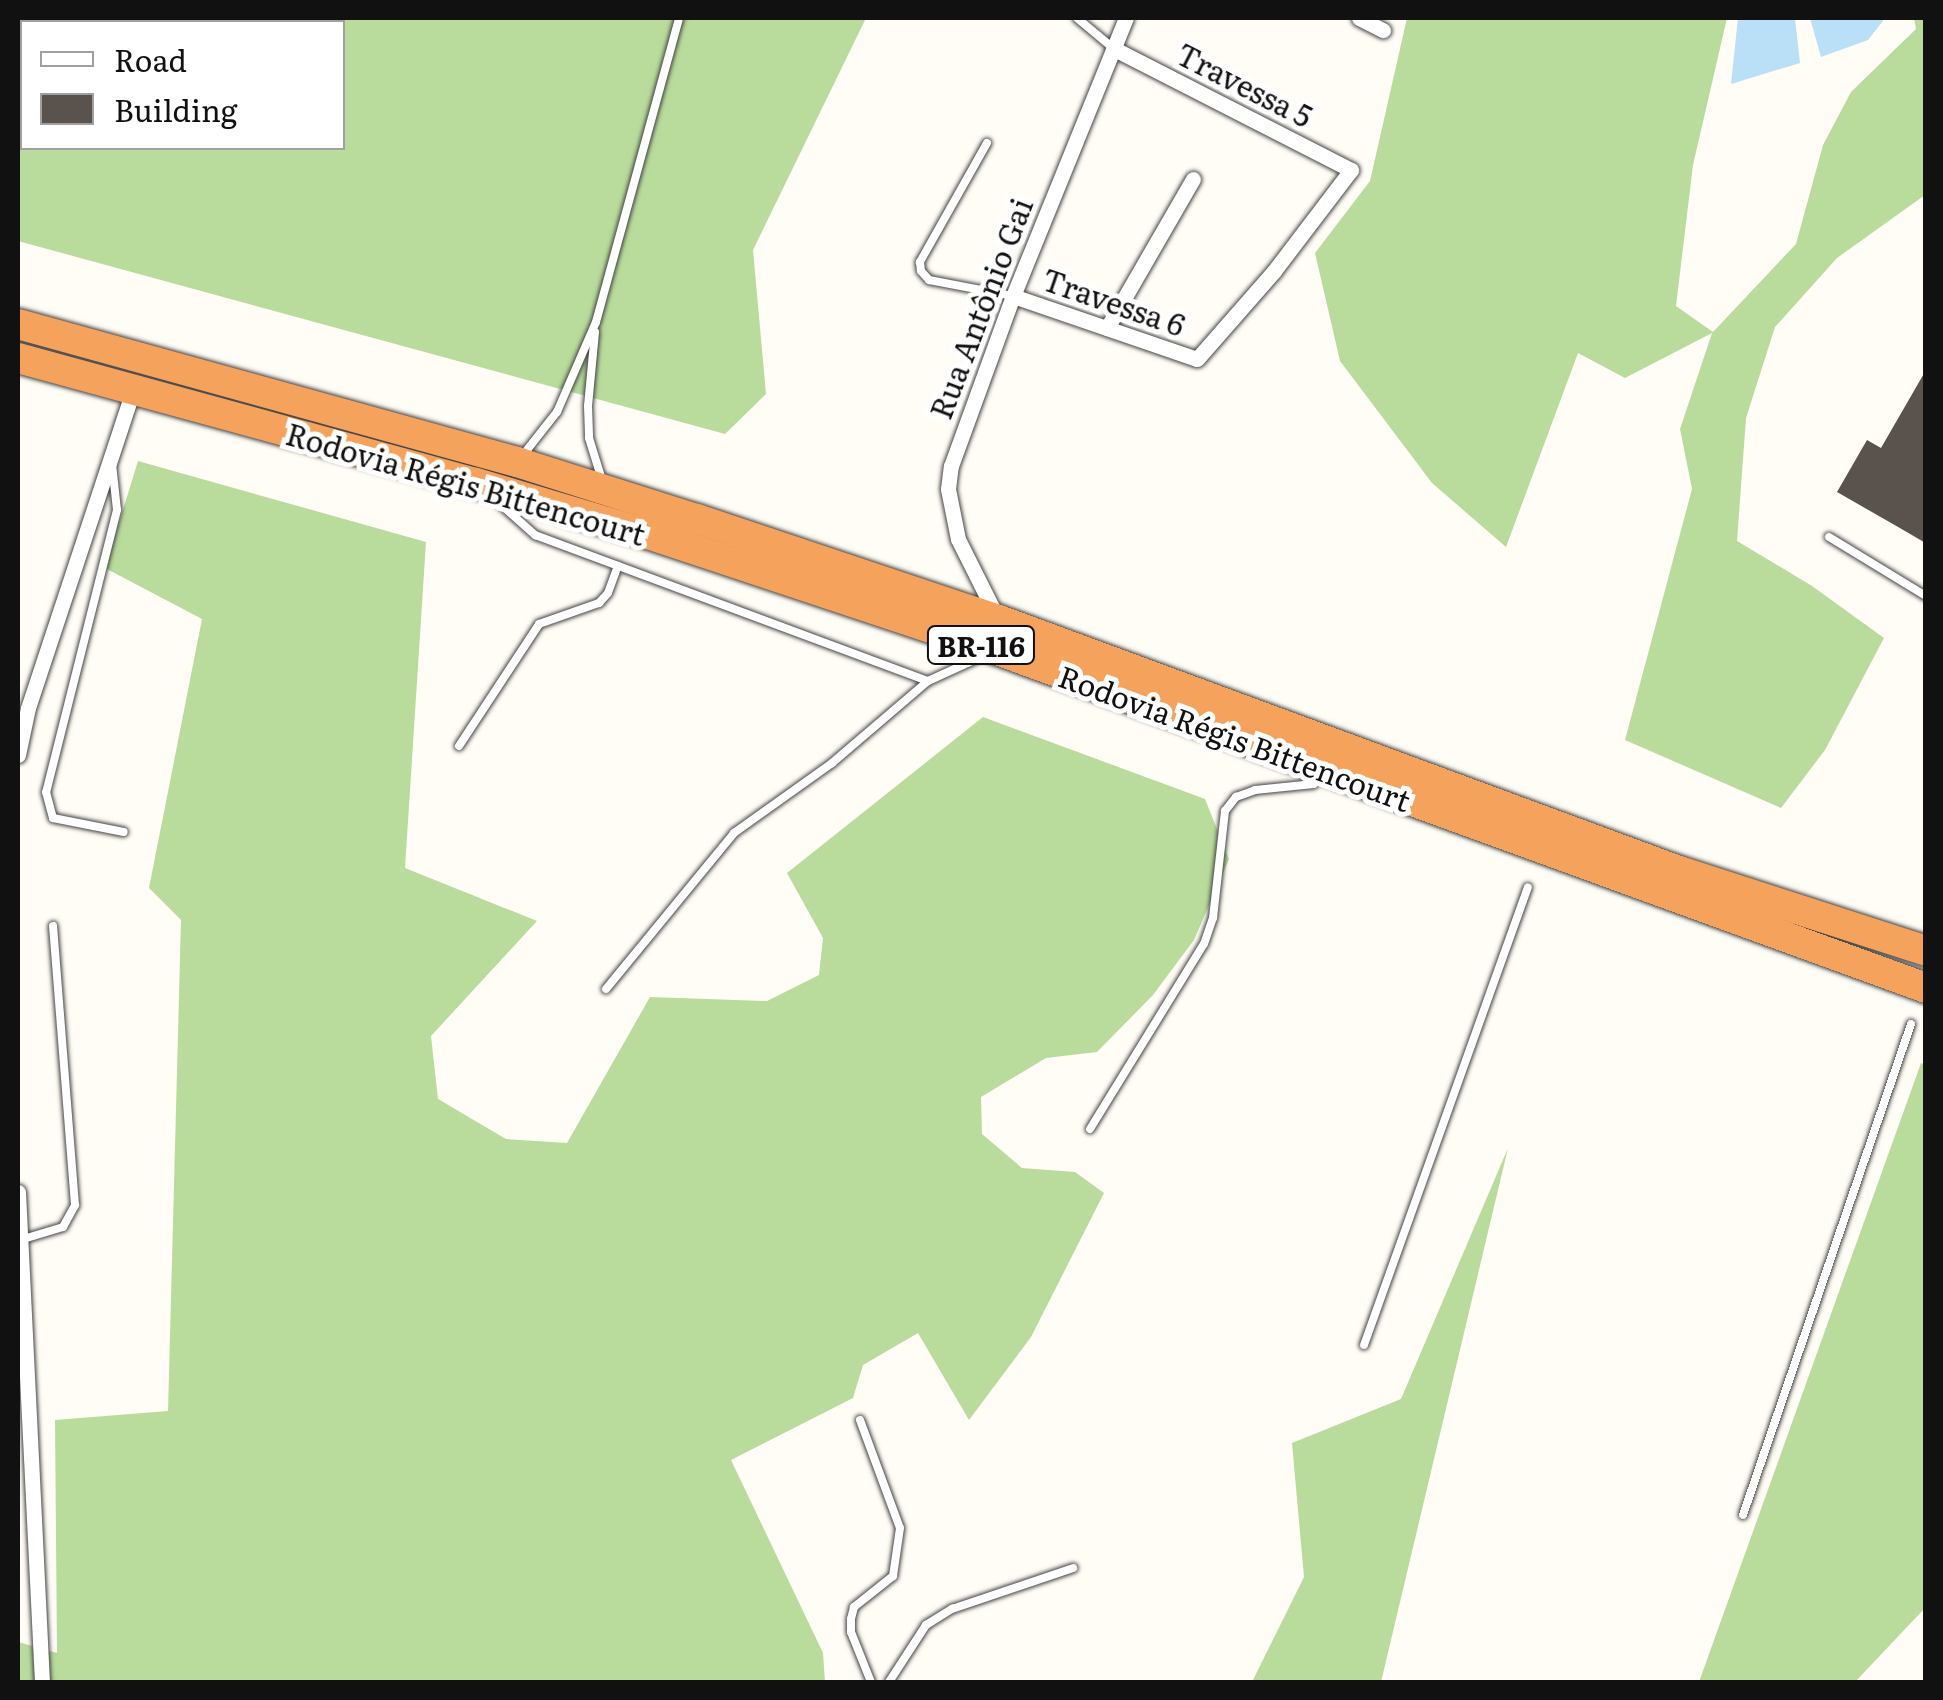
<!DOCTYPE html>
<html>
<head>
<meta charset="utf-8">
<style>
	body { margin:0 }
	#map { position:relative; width:1943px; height:1700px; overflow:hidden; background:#fffdf5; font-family:Literata,serif }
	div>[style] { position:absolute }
	.forest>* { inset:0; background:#b9dc9c }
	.water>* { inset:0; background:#b9e0f7 }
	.shadow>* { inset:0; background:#0003 }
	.building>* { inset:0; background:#5a524d }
	.roads { filter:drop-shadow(0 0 2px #444) drop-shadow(0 0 2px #444) }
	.service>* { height:8px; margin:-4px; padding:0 4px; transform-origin:4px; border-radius:4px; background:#fff }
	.minor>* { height:15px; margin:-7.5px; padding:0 7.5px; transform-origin:7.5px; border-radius:7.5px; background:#fff }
	.motorway>* { height:30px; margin:-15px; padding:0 15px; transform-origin:15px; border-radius:15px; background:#f5a25d }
	span { translate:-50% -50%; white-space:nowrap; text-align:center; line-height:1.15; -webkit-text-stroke:10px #fff; paint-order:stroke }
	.shield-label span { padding:2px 8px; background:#fff; border:2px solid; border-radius:8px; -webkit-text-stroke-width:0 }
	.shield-label { font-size:28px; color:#111; font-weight:700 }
	.street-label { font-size:30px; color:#111 }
	.frame { position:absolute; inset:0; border:20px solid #111; pointer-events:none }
	.legend { position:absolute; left:20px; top:20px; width:325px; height:130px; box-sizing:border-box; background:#fff; border:2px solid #a0a0a0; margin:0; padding:12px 18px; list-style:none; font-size:30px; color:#111 }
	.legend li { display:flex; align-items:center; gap:20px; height:50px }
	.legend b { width:50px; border:2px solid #a0a0a0 }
</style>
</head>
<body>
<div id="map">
	<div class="forest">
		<div style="clip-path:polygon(evenodd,18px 18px,866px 18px,753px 250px,766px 394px,725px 434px,18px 241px,18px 18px,22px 22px,342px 22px,342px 148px,22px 148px,22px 22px)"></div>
		<div style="clip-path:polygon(1407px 18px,1727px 18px,1693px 165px,1676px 306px,1713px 332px,1796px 244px,1823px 145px,1851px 92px,1916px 29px,1914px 18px,1925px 18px,1925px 195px,1837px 258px,1775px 327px,1746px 418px,1737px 541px,1812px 586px,1884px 638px,1825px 750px,1781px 808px,1625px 740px,1692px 489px,1680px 429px,1712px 333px,1625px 378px,1578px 353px,1506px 547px,1432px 483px,1340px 361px,1315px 253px,1370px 181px)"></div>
		<div style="clip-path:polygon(138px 461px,426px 542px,405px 868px,537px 921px,431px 1036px,438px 1099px,506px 1139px,567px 1143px,650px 997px,767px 1001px,819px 975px,823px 938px,787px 873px,983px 717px,1205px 799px,1229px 859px,1194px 940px,1153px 995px,1097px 1052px,1046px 1058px,981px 1097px,982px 1134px,1022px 1168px,1075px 1172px,1104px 1193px,1031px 1337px,969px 1420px,918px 1333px,863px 1365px,853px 1398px,731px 1460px,823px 1653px,825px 1682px,18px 1682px,18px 1642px,57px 1653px,55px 1420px,168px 1411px,181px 920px,149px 888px,202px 619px,105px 568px)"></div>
		<div style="clip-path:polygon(1921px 1063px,1926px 1065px,1925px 1608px,1855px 1682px,1699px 1682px)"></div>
		<div style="clip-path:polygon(1508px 1148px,1381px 1682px,1252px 1682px,1304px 1577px,1292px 1443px,1401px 1399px)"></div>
	</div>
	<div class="water">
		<div style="clip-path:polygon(1738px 18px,1795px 18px,1800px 63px,1731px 84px)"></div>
		<div style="clip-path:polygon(1810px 18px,1883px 18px,1883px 21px,1868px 40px,1821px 57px)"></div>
	</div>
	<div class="shadow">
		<div style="clip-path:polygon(1926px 375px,1926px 544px,1841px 491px,1882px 451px)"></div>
	</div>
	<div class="building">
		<div style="clip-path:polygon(1926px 370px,1926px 543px,1837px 492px,1867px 440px,1881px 448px)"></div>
	</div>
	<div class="roads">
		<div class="service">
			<div style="left:1077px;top:18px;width:47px;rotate:39.8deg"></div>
			<div style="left:987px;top:143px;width:137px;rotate:119.4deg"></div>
			<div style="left:920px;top:262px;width:9px;rotate:84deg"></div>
			<div style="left:921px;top:271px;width:12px;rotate:48deg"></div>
			<div style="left:929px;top:280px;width:86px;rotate:10.8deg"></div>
			<div style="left:595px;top:332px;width:74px;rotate:95.4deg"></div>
			<div style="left:588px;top:406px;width:32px;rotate:88deg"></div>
			<div style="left:589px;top:438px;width:44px;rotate:72.8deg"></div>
			<div style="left:523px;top:455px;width:55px;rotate:-51.7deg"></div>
			<div style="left:557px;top:412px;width:98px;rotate:-66.6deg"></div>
			<div style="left:596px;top:322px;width:315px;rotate:-74.7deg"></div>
			<div style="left:112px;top:464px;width:46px;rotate:83.8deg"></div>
			<div style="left:117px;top:510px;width:291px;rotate:104.1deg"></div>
			<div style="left:46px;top:792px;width:27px;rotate:75deg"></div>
			<div style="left:53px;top:818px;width:72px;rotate:11.2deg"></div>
			<div style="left:498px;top:502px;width:50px;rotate:41.7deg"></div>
			<div style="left:535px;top:535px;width:419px;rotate:20.4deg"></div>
			<div style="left:928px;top:681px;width:63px;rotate:-24.5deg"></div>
			<div style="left:1829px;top:537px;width:114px;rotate:31.3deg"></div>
			<div style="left:459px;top:746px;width:146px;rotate:-56.7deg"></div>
			<div style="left:539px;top:624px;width:64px;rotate:-19.3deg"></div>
			<div style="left:599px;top:603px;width:13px;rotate:-48deg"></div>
			<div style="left:608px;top:593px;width:29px;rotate:-70deg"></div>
			<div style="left:606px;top:989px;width:202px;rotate:-50.6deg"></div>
			<div style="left:734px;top:833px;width:120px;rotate:-35.5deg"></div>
			<div style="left:832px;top:763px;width:126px;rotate:-40.5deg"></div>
			<div style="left:1090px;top:1129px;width:217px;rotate:-58.4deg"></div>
			<div style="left:1204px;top:944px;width:28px;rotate:-71deg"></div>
			<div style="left:1213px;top:918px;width:108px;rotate:-83.6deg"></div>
			<div style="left:1225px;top:811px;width:18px;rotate:-52deg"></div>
			<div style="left:1236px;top:797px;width:20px;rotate:-20deg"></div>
			<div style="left:1255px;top:790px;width:59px;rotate:-5.8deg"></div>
			<div style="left:20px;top:1240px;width:45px;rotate:-16.8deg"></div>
			<div style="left:63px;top:1227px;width:25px;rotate:-61deg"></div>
			<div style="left:75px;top:1205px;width:280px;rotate:-94.5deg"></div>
			<div style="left:1364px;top:1345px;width:486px;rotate:-70.3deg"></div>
			<div style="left:860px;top:1420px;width:115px;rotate:69.7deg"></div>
			<div style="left:900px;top:1528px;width:49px;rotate:98.3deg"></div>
			<div style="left:893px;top:1576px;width:50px;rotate:141.5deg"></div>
			<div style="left:854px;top:1607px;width:12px;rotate:104deg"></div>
			<div style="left:851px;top:1619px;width:13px;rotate:90deg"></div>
			<div style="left:851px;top:1632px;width:54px;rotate:68.2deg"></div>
			<div style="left:1743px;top:1515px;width:519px;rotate:-71.11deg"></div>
			<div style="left:889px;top:1682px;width:68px;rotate:-57deg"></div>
			<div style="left:926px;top:1625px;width:31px;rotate:-32deg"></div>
			<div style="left:952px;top:1609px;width:128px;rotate:-18.7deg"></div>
		</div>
		<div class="minor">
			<div style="left:1359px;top:18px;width:27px;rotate:27deg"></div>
			<div style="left:1013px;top:296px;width:194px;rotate:18.9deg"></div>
			<div style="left:1197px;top:359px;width:117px;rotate:-48.8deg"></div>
			<div style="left:1274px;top:271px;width:127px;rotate:-52.7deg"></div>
			<div style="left:1351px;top:170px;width:267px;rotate:-152.9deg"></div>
			<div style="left:1107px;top:328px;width:172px;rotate:-60deg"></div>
			<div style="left:996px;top:615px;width:85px;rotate:-116.6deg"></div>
			<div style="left:958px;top:539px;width:51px;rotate:-101.3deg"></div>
			<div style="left:948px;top:489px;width:23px;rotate:-83deg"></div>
			<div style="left:951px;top:466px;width:181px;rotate:-70deg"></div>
			<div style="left:1013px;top:296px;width:300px;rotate:-67.9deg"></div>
			<div style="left:18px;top:755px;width:48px;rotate:-78deg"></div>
			<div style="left:28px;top:708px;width:335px;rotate:-71.7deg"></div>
			<div style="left:18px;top:1192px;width:491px;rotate:87.2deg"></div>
		</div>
		<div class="motorway">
			<div style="left:18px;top:324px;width:518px;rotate:15.46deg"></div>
			<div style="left:517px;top:462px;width:189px;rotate:17.6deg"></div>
			<div style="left:697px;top:519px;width:318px;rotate:18.5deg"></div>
			<div style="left:999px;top:620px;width:725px;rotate:20.26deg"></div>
			<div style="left:1679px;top:871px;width:260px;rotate:17.9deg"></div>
			<div style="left:18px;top:358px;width:475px;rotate:15.3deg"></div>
			<div style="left:476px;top:483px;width:192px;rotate:16.6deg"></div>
			<div style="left:660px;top:538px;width:355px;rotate:18.4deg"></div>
			<div style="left:997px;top:650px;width:989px;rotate:19.99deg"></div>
		</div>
	</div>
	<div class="shield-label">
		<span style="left:981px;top:645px">BR-116</span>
	</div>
	<div class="street-label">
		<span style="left:1245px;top:84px;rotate:27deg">Travessa 5</span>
		<span style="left:1114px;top:301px;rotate:19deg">Travessa 6</span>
		<span style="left:980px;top:308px;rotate:-69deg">Rua Antônio Gai</span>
		<span style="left:466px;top:483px;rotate:16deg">Rodovia Régis Bittencourt</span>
		<span style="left:1235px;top:737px;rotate:20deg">Rodovia Régis Bittencourt</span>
	</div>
	<div class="frame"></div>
	<ul class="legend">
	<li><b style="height:12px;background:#fff"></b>Road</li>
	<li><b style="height:28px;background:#5a524d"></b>Building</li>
	</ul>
</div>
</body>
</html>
